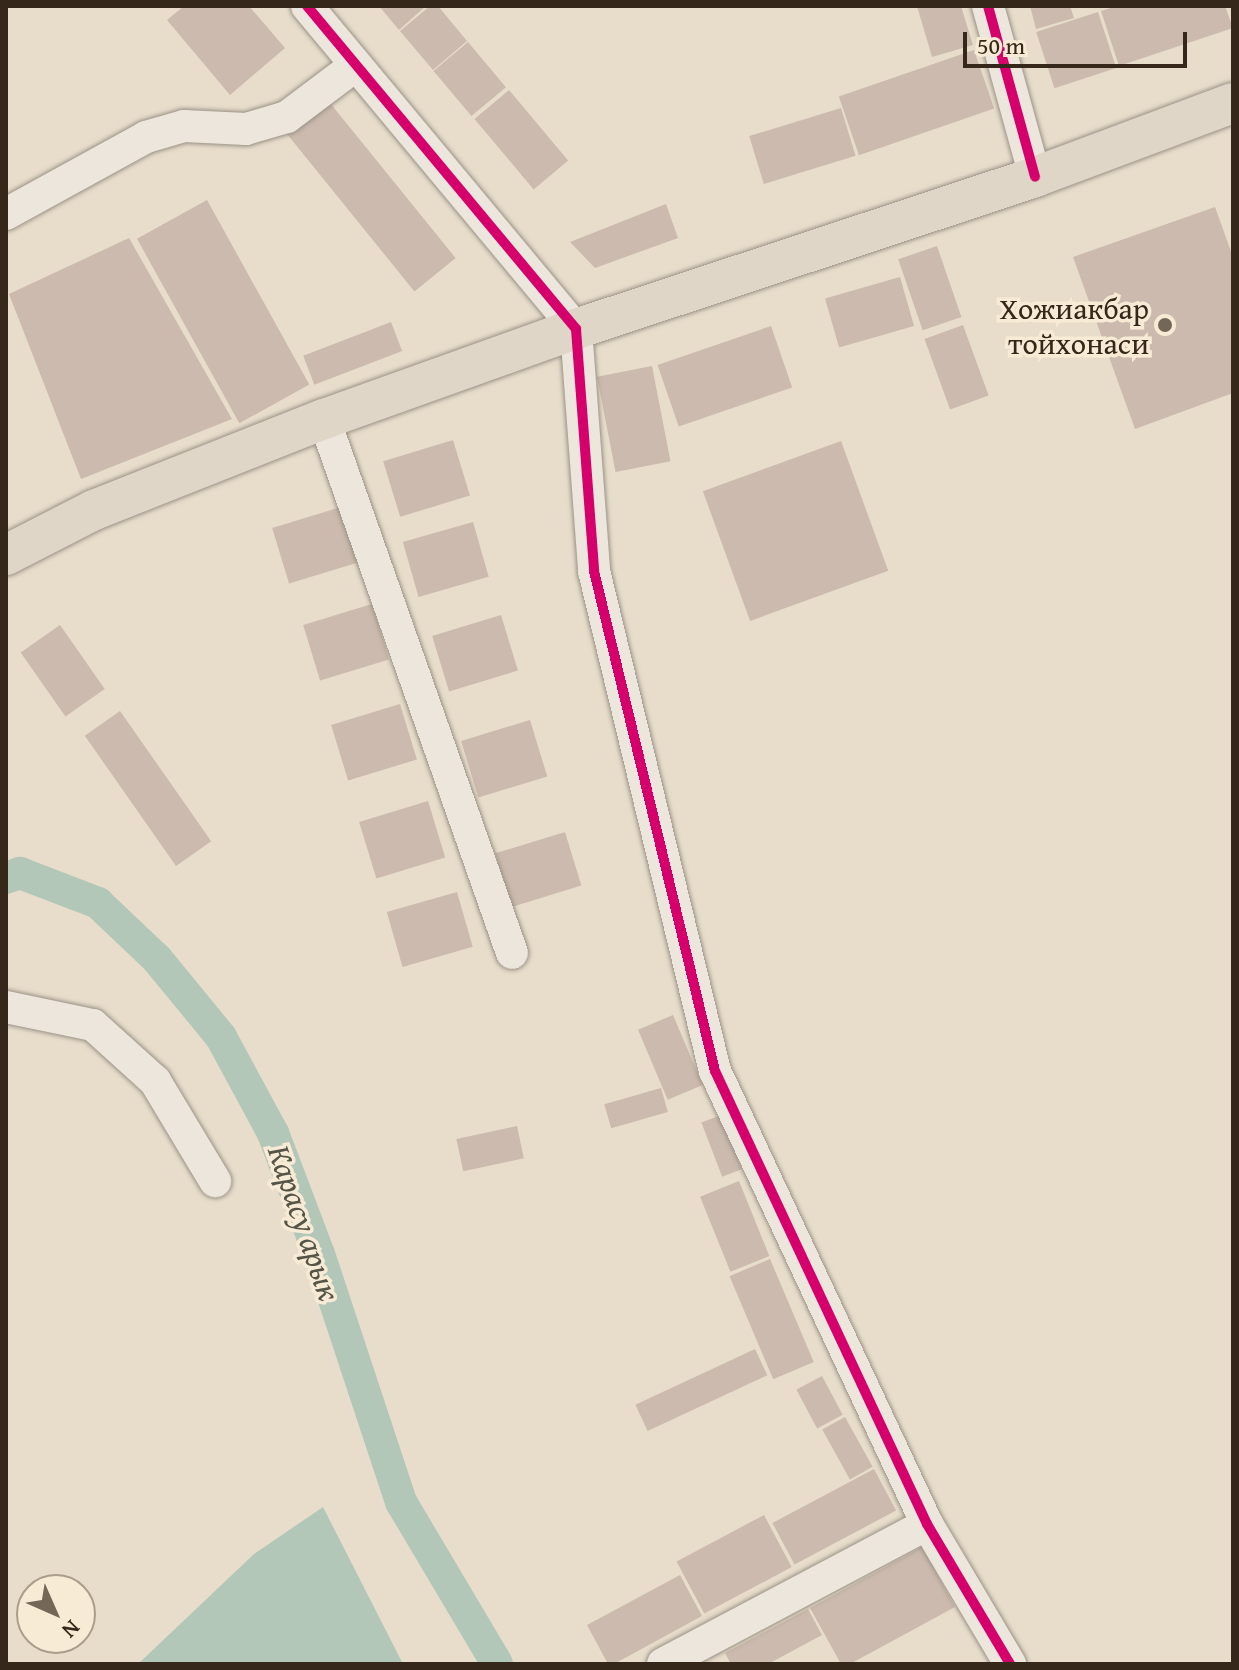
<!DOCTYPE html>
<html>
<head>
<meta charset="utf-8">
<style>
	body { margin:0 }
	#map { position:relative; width:1239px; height:1670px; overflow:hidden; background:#e8ddcb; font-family:"Gentium Book Plus",serif }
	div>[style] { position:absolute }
	.water>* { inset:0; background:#b3c7b9 }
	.canal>* { height:32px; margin:-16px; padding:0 16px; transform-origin:16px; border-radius:16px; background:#b3c7b9 }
	.building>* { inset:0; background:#cbbaad; transform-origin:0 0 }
	.roads { filter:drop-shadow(0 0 2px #9a9286) drop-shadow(0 0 2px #9a9286) }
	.minor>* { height:32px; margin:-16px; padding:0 16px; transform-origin:16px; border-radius:16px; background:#ece6dd }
	.major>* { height:40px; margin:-20px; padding:0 20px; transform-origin:20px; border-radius:20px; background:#e0d6c8 }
	.cycleway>* { height:10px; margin:-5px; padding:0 5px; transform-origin:5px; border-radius:5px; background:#d6006c }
	.dots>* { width:22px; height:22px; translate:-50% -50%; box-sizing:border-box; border:4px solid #f8ebd5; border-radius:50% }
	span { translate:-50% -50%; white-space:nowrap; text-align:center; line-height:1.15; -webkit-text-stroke:7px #f8ebd5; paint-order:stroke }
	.poi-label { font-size:30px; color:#352719 }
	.right { translate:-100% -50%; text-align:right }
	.water-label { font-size:32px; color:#545447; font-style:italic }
	.frame { position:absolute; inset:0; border:8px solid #352719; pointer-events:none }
	.north { position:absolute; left:16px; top:1574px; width:80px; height:80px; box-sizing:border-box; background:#f8ebd5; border:2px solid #aa9d8a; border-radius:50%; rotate:135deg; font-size:22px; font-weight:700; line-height:32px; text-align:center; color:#352719 }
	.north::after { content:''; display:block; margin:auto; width:28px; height:36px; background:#746757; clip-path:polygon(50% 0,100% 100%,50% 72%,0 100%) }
	.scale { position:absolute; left:963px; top:32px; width:224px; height:36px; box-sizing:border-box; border:4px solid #352719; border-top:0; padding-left:10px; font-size:24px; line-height:28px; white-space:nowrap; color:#352719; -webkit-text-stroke:6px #f8ebd5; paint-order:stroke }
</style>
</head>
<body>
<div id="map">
	<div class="water">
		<div style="clip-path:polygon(323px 1507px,403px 1664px,138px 1664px,254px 1554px)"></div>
	</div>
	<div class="canal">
		<div style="left:6px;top:878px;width:15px;rotate:-20deg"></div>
		<div style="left:20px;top:873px;width:84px;rotate:21deg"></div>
		<div style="left:98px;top:903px;width:81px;rotate:43.5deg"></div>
		<div style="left:157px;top:959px;width:101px;rotate:50.6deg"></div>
		<div style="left:221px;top:1037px;width:109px;rotate:61.6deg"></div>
		<div style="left:273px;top:1133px;width:129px;rotate:69.2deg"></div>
		<div style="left:319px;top:1254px;width:261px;rotate:71.7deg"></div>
		<div style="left:401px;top:1502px;width:188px;rotate:59.3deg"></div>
	</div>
	<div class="building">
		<div style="clip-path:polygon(184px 6px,249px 6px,285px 48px,230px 95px,167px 20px)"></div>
		<div style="clip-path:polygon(379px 6px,426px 6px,399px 30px)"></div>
		<div style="clip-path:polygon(430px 6px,438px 6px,467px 41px,433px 70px,400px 31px)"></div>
		<div style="clip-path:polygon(917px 6px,961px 6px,973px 45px,932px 57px)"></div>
		<div style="clip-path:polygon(1030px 6px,1070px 6px,1074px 18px,1036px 29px)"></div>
		<div style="clip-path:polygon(1117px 6px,1225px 6px,1233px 28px,1119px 66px,1101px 11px)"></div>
		<div style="left:1098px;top:12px;width:59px;height:65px;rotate:72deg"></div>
		<div style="left:468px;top:42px;width:59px;height:45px;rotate:50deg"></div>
		<div style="left:974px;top:50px;width:62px;height:143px;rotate:71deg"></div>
		<div style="left:509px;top:90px;width:92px;height:45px;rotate:50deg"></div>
		<div style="left:326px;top:98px;width:206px;height:53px;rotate:51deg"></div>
		<div style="left:841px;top:108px;width:50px;height:96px;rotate:73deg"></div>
		<div style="left:207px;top:200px;width:211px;height:80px;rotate:61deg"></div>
		<div style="clip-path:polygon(666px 204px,678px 238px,595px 268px,570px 242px)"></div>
		<div style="clip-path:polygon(1215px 207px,1233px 257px,1233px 393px,1135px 429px,1073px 257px)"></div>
		<div style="clip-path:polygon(129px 238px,232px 419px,81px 479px,9px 294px)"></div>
		<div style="left:937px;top:246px;width:75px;height:41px;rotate:71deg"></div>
		<div style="left:900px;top:277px;width:51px;height:78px;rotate:74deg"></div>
		<div style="left:391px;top:322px;width:31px;height:94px;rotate:69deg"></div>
		<div style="left:963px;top:325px;width:75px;height:41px;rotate:70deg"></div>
		<div style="left:771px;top:326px;width:65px;height:120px;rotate:71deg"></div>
		<div style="left:652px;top:366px;width:97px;height:56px;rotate:79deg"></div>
		<div style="left:453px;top:440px;width:58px;height:73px;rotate:73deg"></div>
		<div style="left:841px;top:441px;width:138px;height:147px;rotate:70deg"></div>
		<div style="left:341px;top:507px;width:58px;height:72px;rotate:73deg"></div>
		<div style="left:473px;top:522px;width:57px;height:73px;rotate:74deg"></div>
		<div style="left:372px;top:604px;width:58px;height:72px;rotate:73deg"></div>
		<div style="left:501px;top:615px;width:58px;height:72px;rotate:73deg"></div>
		<div style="left:60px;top:625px;width:78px;height:48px;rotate:55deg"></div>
		<div style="left:400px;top:704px;width:58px;height:72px;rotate:73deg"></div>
		<div style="left:120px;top:711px;width:159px;height:43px;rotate:55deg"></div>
		<div style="left:530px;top:720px;width:59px;height:72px;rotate:73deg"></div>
		<div style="left:428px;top:801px;width:59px;height:72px;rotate:73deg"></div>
		<div style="left:565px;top:832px;width:56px;height:73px;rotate:73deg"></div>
		<div style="left:457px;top:892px;width:57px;height:73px;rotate:74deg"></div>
		<div style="left:673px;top:1015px;width:76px;height:38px;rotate:67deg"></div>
		<div style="left:661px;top:1088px;width:25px;height:59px;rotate:74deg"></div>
		<div style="left:721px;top:1115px;width:58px;height:21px;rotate:69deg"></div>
		<div style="left:517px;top:1126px;width:33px;height:62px;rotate:78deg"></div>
		<div style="left:739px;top:1181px;width:81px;height:42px;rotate:68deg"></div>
		<div style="left:770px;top:1259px;width:112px;height:44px;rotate:67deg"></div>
		<div style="left:755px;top:1349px;width:29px;height:132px;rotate:65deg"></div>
		<div style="left:822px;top:1376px;width:44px;height:29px;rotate:62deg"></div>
		<div style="left:845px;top:1417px;width:57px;height:26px;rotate:61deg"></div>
		<div style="left:874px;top:1469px;width:47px;height:115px;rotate:62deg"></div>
		<div style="left:764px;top:1515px;width:59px;height:99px;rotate:62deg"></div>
		<div style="clip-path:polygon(922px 1547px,955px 1607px,850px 1664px,841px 1664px,810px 1608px)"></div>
		<div style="clip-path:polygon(680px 1575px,702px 1616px,614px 1664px,608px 1664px,587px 1625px)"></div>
		<div style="clip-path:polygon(808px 1609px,822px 1635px,768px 1664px,731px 1664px,725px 1653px)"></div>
	</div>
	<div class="roads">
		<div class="minor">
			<div style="left:307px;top:6px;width:420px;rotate:50.2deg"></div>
			<div style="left:576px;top:329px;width:243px;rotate:85.7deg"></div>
			<div style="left:594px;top:571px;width:514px;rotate:76.4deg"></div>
			<div style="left:715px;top:1071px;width:500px;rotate:64.92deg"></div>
			<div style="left:927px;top:1524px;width:163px;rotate:59.3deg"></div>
			<div style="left:988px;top:6px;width:177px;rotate:74.6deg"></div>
			<div style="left:6px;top:214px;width:160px;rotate:-28.8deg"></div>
			<div style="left:146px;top:137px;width:40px;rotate:-16deg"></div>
			<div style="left:184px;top:126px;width:62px;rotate:2.8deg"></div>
			<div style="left:246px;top:129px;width:43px;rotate:-16.3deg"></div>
			<div style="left:287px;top:117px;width:86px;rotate:-37deg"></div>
			<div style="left:324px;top:419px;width:566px;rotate:70.6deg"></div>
			<div style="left:6px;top:1007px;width:89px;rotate:11.7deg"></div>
			<div style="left:93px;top:1025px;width:84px;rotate:42.1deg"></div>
			<div style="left:155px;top:1081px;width:117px;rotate:59deg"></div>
			<div style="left:663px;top:1664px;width:299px;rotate:-27.9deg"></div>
		</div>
		<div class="major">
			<div style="left:6px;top:555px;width:99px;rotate:-27.1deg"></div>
			<div style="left:94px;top:510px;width:247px;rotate:-21.6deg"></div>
			<div style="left:324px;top:419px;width:268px;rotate:-19.7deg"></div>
			<div style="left:576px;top:329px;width:484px;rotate:-18.3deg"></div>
			<div style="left:1035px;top:177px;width:211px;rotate:-20.5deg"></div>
		</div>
	</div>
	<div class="cycleway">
		<div style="left:307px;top:6px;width:420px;rotate:50.2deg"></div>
		<div style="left:576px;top:329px;width:243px;rotate:85.7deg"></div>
		<div style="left:594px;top:571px;width:514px;rotate:76.4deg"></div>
		<div style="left:715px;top:1071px;width:500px;rotate:64.92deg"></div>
		<div style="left:927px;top:1524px;width:163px;rotate:59.3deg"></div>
		<div style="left:988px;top:6px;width:177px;rotate:74.6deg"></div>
	</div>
	<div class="dots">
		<div style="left:1165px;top:325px;background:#746757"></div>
	</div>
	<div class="poi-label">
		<span class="right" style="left:1149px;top:325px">Хожиакбар<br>тойхонаси</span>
	</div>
	<div class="water-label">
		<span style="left:304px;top:1223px;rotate:71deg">Карасу арык</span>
	</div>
	<div class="frame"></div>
	<div class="north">N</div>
	<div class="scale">50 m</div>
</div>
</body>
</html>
